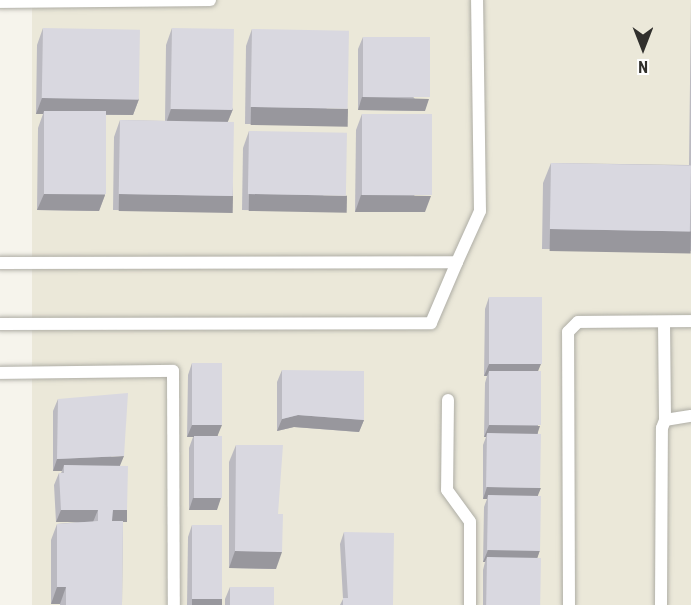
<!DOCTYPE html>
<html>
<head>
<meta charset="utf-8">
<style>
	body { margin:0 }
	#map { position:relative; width:691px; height:605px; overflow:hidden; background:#f6f4ec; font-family:"Roboto Condensed",sans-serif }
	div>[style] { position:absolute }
	.built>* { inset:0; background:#ebe8d9; transform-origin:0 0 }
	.roads { filter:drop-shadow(0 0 2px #aeada5) drop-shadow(0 0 2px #aeada5) }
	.lane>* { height:12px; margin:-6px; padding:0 6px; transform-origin:6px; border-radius:6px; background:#fff }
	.wall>* { inset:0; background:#bbbac1 }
	.shaded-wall>* { inset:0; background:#98979d; transform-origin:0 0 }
	.building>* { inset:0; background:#d9d8e0; transform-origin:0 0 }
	span { translate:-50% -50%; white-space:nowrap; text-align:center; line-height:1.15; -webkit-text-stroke:4.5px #fff; paint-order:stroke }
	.north { position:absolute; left:613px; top:18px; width:60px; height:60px; -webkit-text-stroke:4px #fff; paint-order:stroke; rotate:180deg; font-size:16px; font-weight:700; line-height:24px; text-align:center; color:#31302d }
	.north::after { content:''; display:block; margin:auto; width:21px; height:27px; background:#31302d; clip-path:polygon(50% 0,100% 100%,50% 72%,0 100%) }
</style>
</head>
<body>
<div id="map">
	<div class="built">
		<div style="left:32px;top:0;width:659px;height:605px"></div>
	</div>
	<div class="roads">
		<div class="lane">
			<div style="left:0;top:2px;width:210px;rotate:-0.5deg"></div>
			<div style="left:0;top:263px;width:457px;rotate:-0.1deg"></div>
			<div style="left:457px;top:262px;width:56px;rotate:-65.7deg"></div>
			<div style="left:480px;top:211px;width:211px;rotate:-90.8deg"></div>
			<div style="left:664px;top:322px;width:98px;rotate:89.4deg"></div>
			<div style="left:0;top:324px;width:431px;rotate:-0.1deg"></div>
			<div style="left:431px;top:323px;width:66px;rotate:-66.9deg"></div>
			<div style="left:0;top:373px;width:173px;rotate:-0.7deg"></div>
			<div style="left:173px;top:371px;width:234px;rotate:89.8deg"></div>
			<div style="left:448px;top:400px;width:90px;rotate:90.6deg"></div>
			<div style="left:447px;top:490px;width:39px;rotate:54deg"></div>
			<div style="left:470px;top:522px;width:83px;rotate:90deg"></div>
			<div style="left:569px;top:605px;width:273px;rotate:-90.2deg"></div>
			<div style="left:568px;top:332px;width:14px;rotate:-45deg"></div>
			<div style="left:578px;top:322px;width:113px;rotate:-0.5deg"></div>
			<div style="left:661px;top:605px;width:177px;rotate:-89.7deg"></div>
			<div style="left:662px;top:428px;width:9px;rotate:-69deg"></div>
			<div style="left:665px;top:420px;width:26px;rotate:-9deg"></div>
		</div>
	</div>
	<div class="wall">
		<div style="clip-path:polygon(691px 0,691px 251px,542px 249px,543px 183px,551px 163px,689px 165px)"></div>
		<div style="clip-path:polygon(43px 28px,139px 99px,133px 115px,105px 115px,105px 195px,99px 211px,37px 210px,38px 128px,43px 114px,36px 114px,37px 45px)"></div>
		<div style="clip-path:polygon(172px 28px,233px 109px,228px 121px,233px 195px,227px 211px,113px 210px,114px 137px,120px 120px,165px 121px,166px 45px)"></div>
		<div style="clip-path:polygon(252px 29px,342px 125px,245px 124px,246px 46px)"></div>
		<div style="clip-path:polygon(363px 37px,425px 111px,358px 110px,358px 49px)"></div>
		<div style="clip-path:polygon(362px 114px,425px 212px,355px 212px,356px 130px)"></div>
		<div style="clip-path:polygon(249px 131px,341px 211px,242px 210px,243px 148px)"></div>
		<div style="clip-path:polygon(489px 297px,538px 371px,538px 495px,540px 550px,537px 558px,540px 605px,483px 605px,483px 570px,485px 562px,483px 562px,484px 507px,487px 499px,483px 499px,483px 445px,486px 437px,484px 437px,485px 383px,487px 376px,484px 376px,485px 309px)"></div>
		<div style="clip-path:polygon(192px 363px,218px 436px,217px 510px,189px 510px,189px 448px,193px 437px,187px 437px,188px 375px)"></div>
		<div style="clip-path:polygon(282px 370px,364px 420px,359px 432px,294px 427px,277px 431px,277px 382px)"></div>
		<div style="clip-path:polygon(58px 399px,120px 466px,127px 510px,123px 521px,122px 605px,60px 605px,60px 604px,51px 604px,51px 540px,57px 524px,78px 522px,56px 522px,54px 485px,59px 473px,61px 473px,62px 471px,53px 471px,53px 411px)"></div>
		<div style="clip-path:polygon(236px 445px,278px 514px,276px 569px,229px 568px,229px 462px)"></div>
		<div style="clip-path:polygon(192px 525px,222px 599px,220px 605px,187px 605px,188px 537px)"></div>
		<div style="clip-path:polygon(344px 532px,393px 605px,340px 605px,343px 599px,340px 544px)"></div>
		<div style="clip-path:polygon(230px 587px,274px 605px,225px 605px,225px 599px)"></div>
	</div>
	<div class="shaded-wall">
		<div style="clip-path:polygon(362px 97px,429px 99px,425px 111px,358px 110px)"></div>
		<div style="clip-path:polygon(42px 98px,139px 99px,133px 115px,44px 114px,44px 111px,43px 114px,36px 114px)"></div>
		<div style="left:251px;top:107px;width:97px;height:18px;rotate:1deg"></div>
		<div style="clip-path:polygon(171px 109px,233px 109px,226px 126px,165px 126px)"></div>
		<div style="clip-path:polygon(44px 194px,105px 195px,99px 211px,37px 210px)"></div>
		<div style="left:119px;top:194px;width:114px;height:17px;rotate:1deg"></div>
		<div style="left:249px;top:194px;width:98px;height:17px;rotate:1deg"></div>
		<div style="clip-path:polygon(361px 195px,431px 196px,425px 212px,355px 212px)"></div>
		<div style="left:550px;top:229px;width:141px;height:22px;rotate:1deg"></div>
		<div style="clip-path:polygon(489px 364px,541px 364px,536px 376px,489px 371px,487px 376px,484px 376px)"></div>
		<div style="clip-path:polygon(298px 415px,364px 420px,359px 432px,294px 427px,277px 431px,282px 419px)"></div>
		<div style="clip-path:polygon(192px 425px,222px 425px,217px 437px,187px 437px)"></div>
		<div style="clip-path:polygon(489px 425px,540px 426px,536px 438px,487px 433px,486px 437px,484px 437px)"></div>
		<div style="clip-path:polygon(124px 456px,119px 468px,64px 465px,62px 471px,53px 471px,57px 459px)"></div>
		<div style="clip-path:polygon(487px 487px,541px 488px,536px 500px,488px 495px,487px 499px,483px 499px)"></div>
		<div style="clip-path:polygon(193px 498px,221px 498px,217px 510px,189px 510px)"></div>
		<div style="clip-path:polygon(61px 510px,98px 510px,93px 522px,56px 522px)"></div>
		<div style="left:98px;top:510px;width:29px;height:12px"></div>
		<div style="clip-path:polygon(488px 550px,540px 550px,536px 562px,487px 557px,485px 562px,483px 562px)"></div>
		<div style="clip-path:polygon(235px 551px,282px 552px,276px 569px,229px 568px)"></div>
		<div style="clip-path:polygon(57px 587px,66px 587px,60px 604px,51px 604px)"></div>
		<div style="left:192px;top:599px;width:30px;height:6px"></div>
	</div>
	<div class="building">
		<div style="left:43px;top:28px;width:97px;height:70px;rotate:1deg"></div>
		<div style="left:172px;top:28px;width:62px;height:81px;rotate:1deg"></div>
		<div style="left:252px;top:29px;width:97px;height:78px;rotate:1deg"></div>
		<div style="left:363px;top:37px;width:67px;height:60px"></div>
		<div style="left:44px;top:111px;width:62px;height:83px"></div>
		<div style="left:362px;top:114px;width:70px;height:81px"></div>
		<div style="left:120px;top:120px;width:114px;height:74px;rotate:1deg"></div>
		<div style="left:249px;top:131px;width:98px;height:63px;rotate:1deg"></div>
		<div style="left:551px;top:163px;width:140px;height:66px;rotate:1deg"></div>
		<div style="left:489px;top:297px;width:53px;height:67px"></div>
		<div style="left:192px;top:363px;width:30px;height:62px"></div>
		<div style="clip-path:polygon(282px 370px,364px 371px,364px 420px,298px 415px,282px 419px)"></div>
		<div style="left:489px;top:371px;width:52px;height:54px"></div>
		<div style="clip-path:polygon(128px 393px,124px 456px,57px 459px,58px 399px)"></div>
		<div style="left:487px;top:433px;width:54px;height:54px;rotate:1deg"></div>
		<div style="left:194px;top:436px;width:28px;height:62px"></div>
		<div style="clip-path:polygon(236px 445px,283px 445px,278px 514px,283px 514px,282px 552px,235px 551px)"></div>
		<div style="clip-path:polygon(64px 465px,128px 466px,127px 510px,61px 510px,59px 473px,64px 473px)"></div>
		<div style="left:488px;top:495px;width:53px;height:55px;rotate:1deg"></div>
		<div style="clip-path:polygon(98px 510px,113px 510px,112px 521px,123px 521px,122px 605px,66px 605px,66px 587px,57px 587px,57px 524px,98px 521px)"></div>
		<div style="left:192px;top:525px;width:30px;height:74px"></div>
		<div style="clip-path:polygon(344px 532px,394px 533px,393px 605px,343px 605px,343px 598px,348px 598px)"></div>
		<div style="left:487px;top:557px;width:54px;height:48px;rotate:1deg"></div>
		<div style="left:230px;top:587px;width:44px;height:18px"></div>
	</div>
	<div class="north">N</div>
</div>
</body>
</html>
